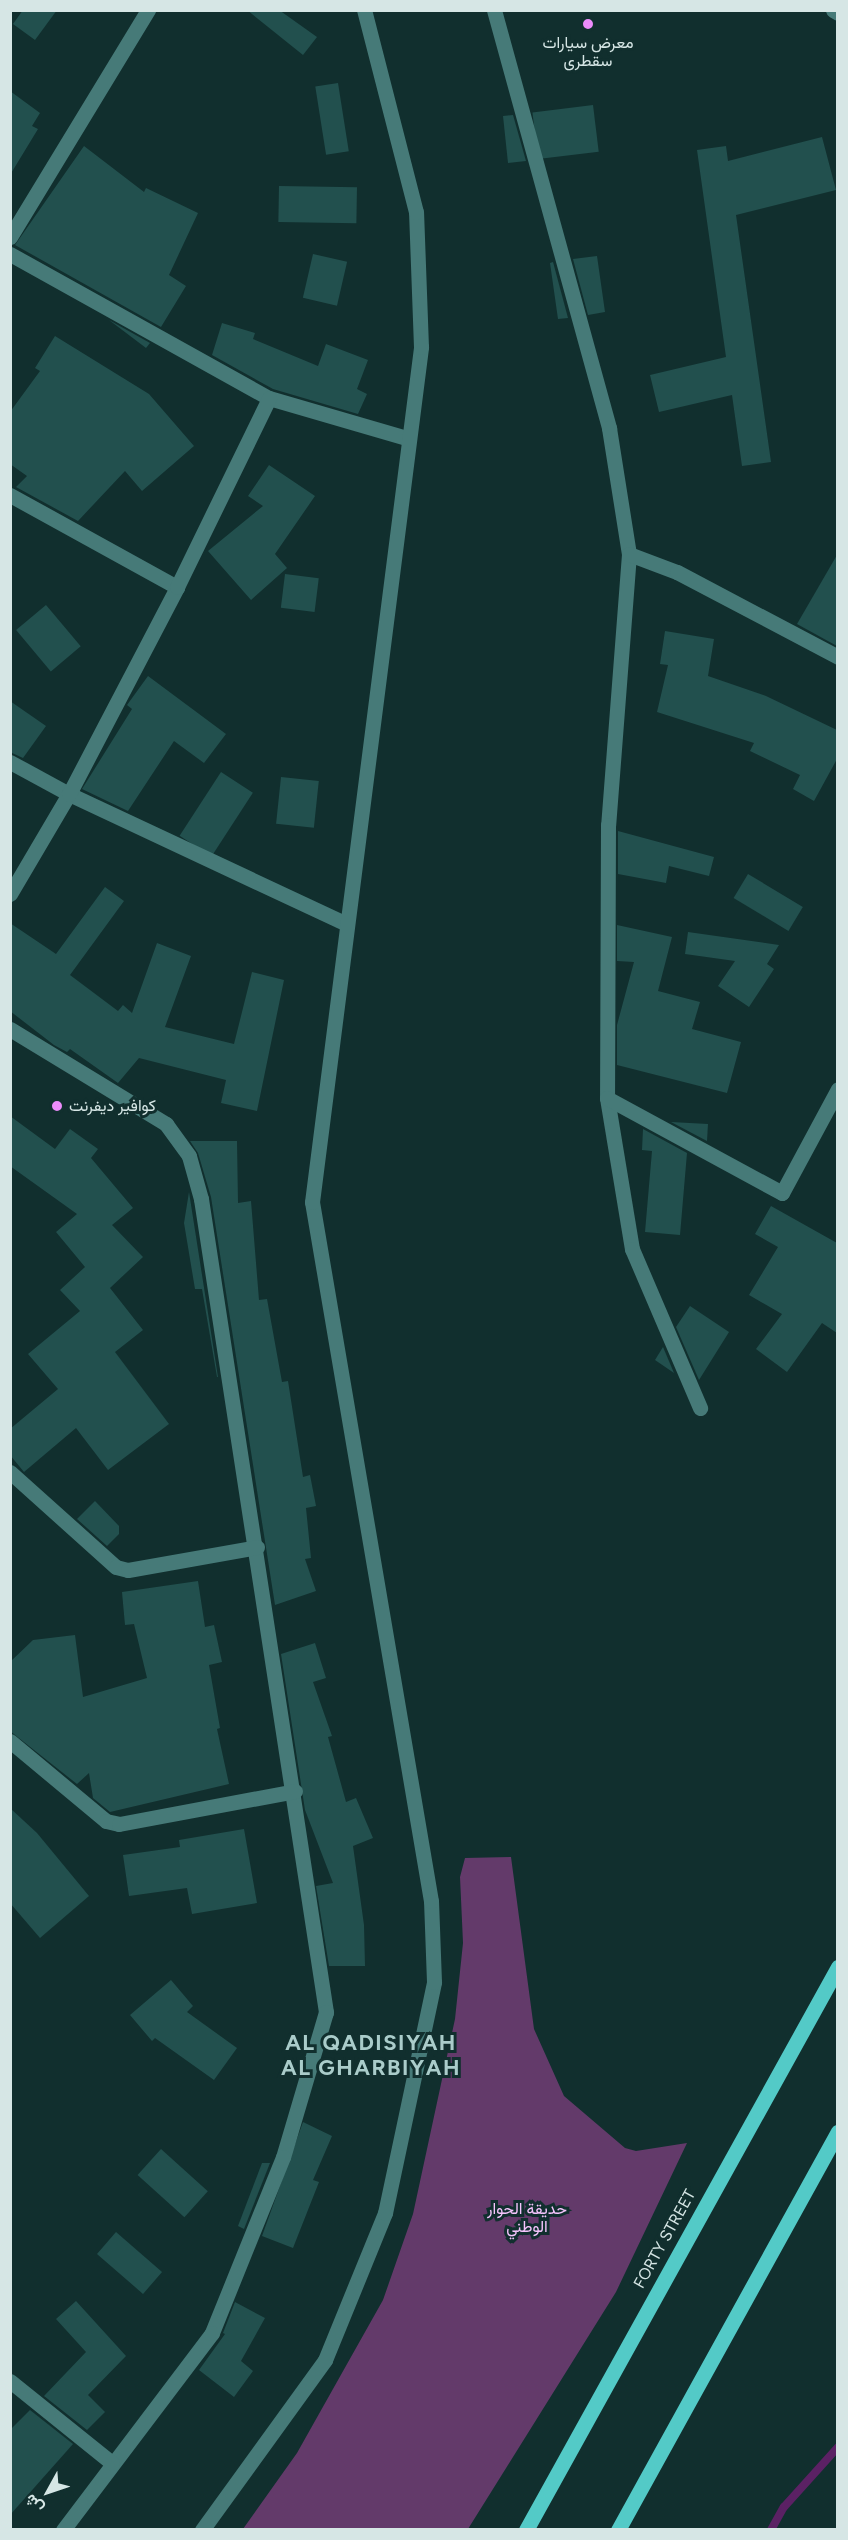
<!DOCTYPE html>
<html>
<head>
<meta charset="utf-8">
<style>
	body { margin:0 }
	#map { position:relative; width:848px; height:2540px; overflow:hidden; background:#112f2e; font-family:Figtree,Vazirmatn,sans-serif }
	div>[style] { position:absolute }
	.green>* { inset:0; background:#633a6a }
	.stream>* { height:8px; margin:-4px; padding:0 4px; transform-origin:4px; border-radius:4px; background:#5b2164 }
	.building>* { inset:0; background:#22504e; transform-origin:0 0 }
	.minor>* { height:15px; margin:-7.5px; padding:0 7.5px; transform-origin:7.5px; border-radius:7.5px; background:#467a78 }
	.major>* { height:15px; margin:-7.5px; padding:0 7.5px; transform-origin:7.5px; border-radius:7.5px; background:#53cac7 }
	.dots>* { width:16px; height:16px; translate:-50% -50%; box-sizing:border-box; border:3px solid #112f2e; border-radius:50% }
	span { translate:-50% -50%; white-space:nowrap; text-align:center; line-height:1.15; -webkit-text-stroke:6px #112f2e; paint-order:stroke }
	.poi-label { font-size:16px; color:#d6e6e5 }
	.left { translate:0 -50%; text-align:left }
	.park-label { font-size:16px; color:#f6c4fd }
	.street-label { font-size:16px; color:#d6e6e5 }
	.district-label { font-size:22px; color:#aaccca; font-weight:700; letter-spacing:1.5px }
	.frame { position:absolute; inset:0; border:12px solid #d6e6e5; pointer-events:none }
	.north { position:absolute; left:18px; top:2462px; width:60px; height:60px; -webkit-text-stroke:4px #112f2e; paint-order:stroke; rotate:230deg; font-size:16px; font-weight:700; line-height:24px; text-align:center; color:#d6e6e5 }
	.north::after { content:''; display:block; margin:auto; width:21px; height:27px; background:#d6e6e5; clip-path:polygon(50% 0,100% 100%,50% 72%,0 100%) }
</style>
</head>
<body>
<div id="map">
	<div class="green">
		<div style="clip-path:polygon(511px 1857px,534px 2029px,564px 2096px,625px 2148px,636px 2151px,687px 2143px,616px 2292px,468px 2529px,243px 2529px,297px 2453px,383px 2300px,413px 2214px,455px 2019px,463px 1943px,460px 1877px,465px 1858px)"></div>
	</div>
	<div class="stream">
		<div style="left:771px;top:2530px;width:26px;rotate:-61deg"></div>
		<div style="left:784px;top:2507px;width:81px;rotate:-48deg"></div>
	</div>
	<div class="building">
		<div style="clip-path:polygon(23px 10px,57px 10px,35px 40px,13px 24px)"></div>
		<div style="clip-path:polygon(247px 10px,279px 10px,317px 37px,303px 55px)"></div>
		<div style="left:338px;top:83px;width:69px;height:23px;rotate:81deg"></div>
		<div style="clip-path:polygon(10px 91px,40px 113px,32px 126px,38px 129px,10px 175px)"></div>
		<div style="left:593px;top:105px;width:47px;height:61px;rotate:83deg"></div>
		<div style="clip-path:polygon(513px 115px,526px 161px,508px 163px,503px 116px)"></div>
		<div style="clip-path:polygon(822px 137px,836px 190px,736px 215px,771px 462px,742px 466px,732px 395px,659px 412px,650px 375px,726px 357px,697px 150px,726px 146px,728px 161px)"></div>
		<div style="clip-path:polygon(84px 146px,144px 192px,146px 188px,198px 213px,169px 275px,186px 286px,161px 327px,15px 245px)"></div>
		<div style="left:279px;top:186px;width:78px;height:36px;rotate:1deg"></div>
		<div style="left:313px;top:254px;width:35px;height:45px;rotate:13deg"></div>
		<div style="clip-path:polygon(597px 256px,605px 312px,588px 315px,573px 259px)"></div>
		<div style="clip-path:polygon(553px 262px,568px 318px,558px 319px,550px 263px)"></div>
		<div style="clip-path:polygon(109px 320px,150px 343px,146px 348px)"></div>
		<div style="clip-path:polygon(222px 323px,255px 333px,253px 339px,318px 366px,326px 344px,368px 360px,357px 389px,367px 394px,358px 414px,273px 389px,212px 355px)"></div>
		<div style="clip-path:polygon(55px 336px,149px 394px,194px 446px,142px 491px,125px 471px,78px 521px,16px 487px,27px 476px,10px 464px,10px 412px,40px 371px,35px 368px)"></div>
		<div style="clip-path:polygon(269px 465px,315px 496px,275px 554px,287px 568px,251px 600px,208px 551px,263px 506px,248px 496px)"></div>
		<div style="clip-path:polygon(837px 555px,837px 646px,797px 624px)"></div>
		<div style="left:285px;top:574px;width:34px;height:34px;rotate:7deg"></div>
		<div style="left:46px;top:605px;width:54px;height:39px;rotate:50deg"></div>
		<div style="clip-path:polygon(665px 631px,714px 639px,708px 676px,766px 696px,837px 730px,837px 759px,814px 801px,793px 789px,800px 775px,750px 751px,754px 743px,657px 712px,668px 665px,660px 664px)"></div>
		<div style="clip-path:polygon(148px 676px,226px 734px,204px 763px,174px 741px,128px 811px,82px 789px,132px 709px,127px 705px)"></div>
		<div style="clip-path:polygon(10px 701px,46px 726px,23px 758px,10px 752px)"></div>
		<div style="left:221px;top:772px;width:38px;height:76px;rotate:33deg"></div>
		<div style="left:281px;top:777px;width:38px;height:47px;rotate:6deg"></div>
		<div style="clip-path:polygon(618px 831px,714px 857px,709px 876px,669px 866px,666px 883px,618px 874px)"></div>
		<div style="left:748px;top:874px;width:64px;height:28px;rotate:31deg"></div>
		<div style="clip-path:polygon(105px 887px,124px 901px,70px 975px,118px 1011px,123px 1005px,132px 1013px,157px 943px,191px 956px,165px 1027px,234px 1044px,252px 972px,284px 980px,257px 1111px,221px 1103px,226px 1080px,139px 1058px,118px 1083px,70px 1049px,67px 1052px,54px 1045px,10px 1011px,10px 923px,56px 954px)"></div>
		<div style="clip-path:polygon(617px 925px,672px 937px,658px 991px,700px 1002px,692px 1029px,741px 1042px,727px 1093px,617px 1065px,617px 1025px,634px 962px,617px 961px)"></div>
		<div style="clip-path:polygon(688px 932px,779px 945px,767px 964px,774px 969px,749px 1007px,718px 986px,735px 961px,685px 954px)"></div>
		<div style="clip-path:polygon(10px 1116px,55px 1149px,70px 1129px,98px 1149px,91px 1158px,133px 1208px,112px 1225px,143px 1257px,110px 1288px,143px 1330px,115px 1352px,169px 1424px,108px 1470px,76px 1428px,24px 1472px,10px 1455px,10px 1429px,58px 1389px,28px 1354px,80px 1311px,60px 1290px,85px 1267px,56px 1232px,77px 1214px,10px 1166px)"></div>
		<div style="clip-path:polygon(671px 1122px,708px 1124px,707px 1141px)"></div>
		<div style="clip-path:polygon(643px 1129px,687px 1153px,680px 1235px,645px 1232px,652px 1151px,642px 1150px)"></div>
		<div style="clip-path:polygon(190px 1141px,237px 1141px,238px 1203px,251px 1201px,259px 1300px,267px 1299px,282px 1382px,288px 1381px,303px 1477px,310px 1475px,316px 1506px,306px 1508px,311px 1558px,305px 1559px,316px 1591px,275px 1605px,211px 1197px,198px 1153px)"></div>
		<div style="clip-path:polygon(189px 1192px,218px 1377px,217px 1377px,202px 1289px,195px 1289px,184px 1223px)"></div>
		<div style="clip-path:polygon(771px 1206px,837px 1243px,837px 1333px,822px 1323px,787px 1372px,756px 1349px,782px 1314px,749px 1295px,778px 1247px,755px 1234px)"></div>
		<div style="clip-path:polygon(690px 1306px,729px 1332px,699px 1380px,676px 1327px)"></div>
		<div style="clip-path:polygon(663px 1347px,674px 1373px,655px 1360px)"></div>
		<div style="clip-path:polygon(95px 1501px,119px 1526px,119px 1534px,107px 1546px,77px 1519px)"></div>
		<div style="clip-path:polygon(198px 1581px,205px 1627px,214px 1625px,222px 1662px,209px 1665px,220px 1728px,217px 1729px,229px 1784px,110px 1812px,93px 1798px,89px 1773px,77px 1784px,10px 1731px,10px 1662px,33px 1640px,75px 1635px,83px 1697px,147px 1678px,134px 1624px,125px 1625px,122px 1592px)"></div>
		<div style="clip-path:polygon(315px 1643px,326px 1678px,313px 1682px,332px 1736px,328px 1737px,346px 1802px,356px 1798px,373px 1838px,353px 1846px,364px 1925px,365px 1966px,329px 1966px,316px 1886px,333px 1883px,305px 1810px,281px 1654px)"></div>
		<div style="clip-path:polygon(10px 1808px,37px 1833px,89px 1896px,40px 1938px,10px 1903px)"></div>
		<div style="clip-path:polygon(244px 1829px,257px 1903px,192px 1914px,187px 1888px,129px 1896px,123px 1855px,180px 1847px,179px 1840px)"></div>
		<div style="clip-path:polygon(171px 1980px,193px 2006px,187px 2012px,237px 2048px,214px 2080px,155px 2038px,152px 2041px,130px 2015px)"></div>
		<div style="clip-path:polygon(303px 2122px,332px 2136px,313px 2180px,319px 2182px,293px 2248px,262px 2236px)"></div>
		<div style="left:161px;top:2149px;width:63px;height:35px;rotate:42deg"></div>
		<div style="clip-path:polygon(262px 2163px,270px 2163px,244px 2229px,238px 2226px)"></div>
		<div style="left:116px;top:2232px;width:61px;height:29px;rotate:41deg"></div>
		<div style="clip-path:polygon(76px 2301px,126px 2356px,88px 2395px,105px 2412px,87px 2430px,44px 2396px,86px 2352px,56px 2319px)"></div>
		<div style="clip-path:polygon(235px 2302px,265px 2318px,241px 2361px,253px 2371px,234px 2397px,199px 2370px,225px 2334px,223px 2333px)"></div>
		<div style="clip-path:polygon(30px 2410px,73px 2444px,10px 2515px,10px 2430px)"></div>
	</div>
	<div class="minor">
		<div style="left:494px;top:10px;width:434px;rotate:74.6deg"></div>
		<div style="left:609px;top:428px;width:128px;rotate:81deg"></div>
		<div style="left:629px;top:554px;width:272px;rotate:94.4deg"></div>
		<div style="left:608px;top:825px;width:273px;rotate:90.2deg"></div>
		<div style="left:607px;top:1098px;width:153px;rotate:80.6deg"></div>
		<div style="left:632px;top:1249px;width:173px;rotate:66.8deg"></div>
		<div style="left:833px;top:10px;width:6px;rotate:31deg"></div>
		<div style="left:10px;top:237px;width:266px;rotate:-58.7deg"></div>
		<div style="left:10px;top:254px;width:296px;rotate:29.1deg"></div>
		<div style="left:269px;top:398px;width:144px;rotate:16.2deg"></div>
		<div style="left:10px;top:495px;width:191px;rotate:28.9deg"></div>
		<div style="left:629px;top:554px;width:51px;rotate:20.6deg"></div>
		<div style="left:677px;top:572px;width:182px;rotate:27.8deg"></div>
		<div style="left:10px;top:762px;width:67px;rotate:28.5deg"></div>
		<div style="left:69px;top:794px;width:306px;rotate:25.1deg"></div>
		<div style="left:10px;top:894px;width:116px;rotate:-59.5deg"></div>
		<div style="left:69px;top:794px;width:233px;rotate:-62.4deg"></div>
		<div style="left:177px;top:587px;width:210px;rotate:-64deg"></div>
		<div style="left:10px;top:1029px;width:183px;rotate:31.3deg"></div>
		<div style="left:166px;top:1124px;width:39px;rotate:54deg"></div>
		<div style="left:189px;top:1156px;width:45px;rotate:74.4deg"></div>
		<div style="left:201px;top:1199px;width:823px;rotate:81.26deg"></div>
		<div style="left:326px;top:2012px;width:151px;rotate:106.5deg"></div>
		<div style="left:283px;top:2157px;width:190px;rotate:112deg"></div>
		<div style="left:212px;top:2333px;width:247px;rotate:127.1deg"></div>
		<div style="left:607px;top:1098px;width:199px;rotate:28.5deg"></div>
		<div style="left:782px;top:1193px;width:118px;rotate:-61.7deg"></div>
		<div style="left:10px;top:1472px;width:142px;rotate:41.9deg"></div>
		<div style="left:116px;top:1567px;width:12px;rotate:14deg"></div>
		<div style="left:128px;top:1570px;width:131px;rotate:-10.1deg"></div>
		<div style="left:10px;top:1741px;width:125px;rotate:39.8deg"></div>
		<div style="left:106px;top:1821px;width:13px;rotate:13deg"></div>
		<div style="left:119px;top:1824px;width:179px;rotate:-10.6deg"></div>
		<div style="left:10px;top:2381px;width:131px;rotate:38.8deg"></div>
		<div style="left:202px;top:2530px;width:210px;rotate:-54.1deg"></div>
		<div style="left:325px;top:2360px;width:159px;rotate:-67.8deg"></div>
		<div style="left:385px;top:2213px;width:236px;rotate:-78deg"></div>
		<div style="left:434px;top:1982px;width:81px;rotate:-92.1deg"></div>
		<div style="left:431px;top:1901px;width:709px;rotate:-99.66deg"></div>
		<div style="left:312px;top:1202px;width:862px;rotate:-82.73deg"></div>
		<div style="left:421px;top:347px;width:135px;rotate:-92.1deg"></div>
		<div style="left:416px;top:212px;width:209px;rotate:-104.4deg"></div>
	</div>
	<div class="major">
		<div style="left:526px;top:2530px;width:644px;rotate:-61.01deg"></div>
		<div style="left:618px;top:2530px;width:455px;rotate:-61.1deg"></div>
	</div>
	<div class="dots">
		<div style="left:588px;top:24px;background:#ec8cfb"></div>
		<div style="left:57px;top:1106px;background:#ec8cfb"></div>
	</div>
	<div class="poi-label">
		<span style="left:588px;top:52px">معرض سيارات<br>سقطرى</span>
		<span class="left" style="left:69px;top:1106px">كوافير ديفرنت</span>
	</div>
	<div class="park-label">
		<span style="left:527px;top:2218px">حديقة الحوار<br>الوطني</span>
	</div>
	<div class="street-label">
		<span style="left:665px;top:2239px;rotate:-61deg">FORTY STREET</span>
	</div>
	<div class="district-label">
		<span style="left:371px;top:2055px">AL QADISIYAH<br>AL GHARBIYAH</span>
	</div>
	<div class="frame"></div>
	<div class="north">ش</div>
</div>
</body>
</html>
